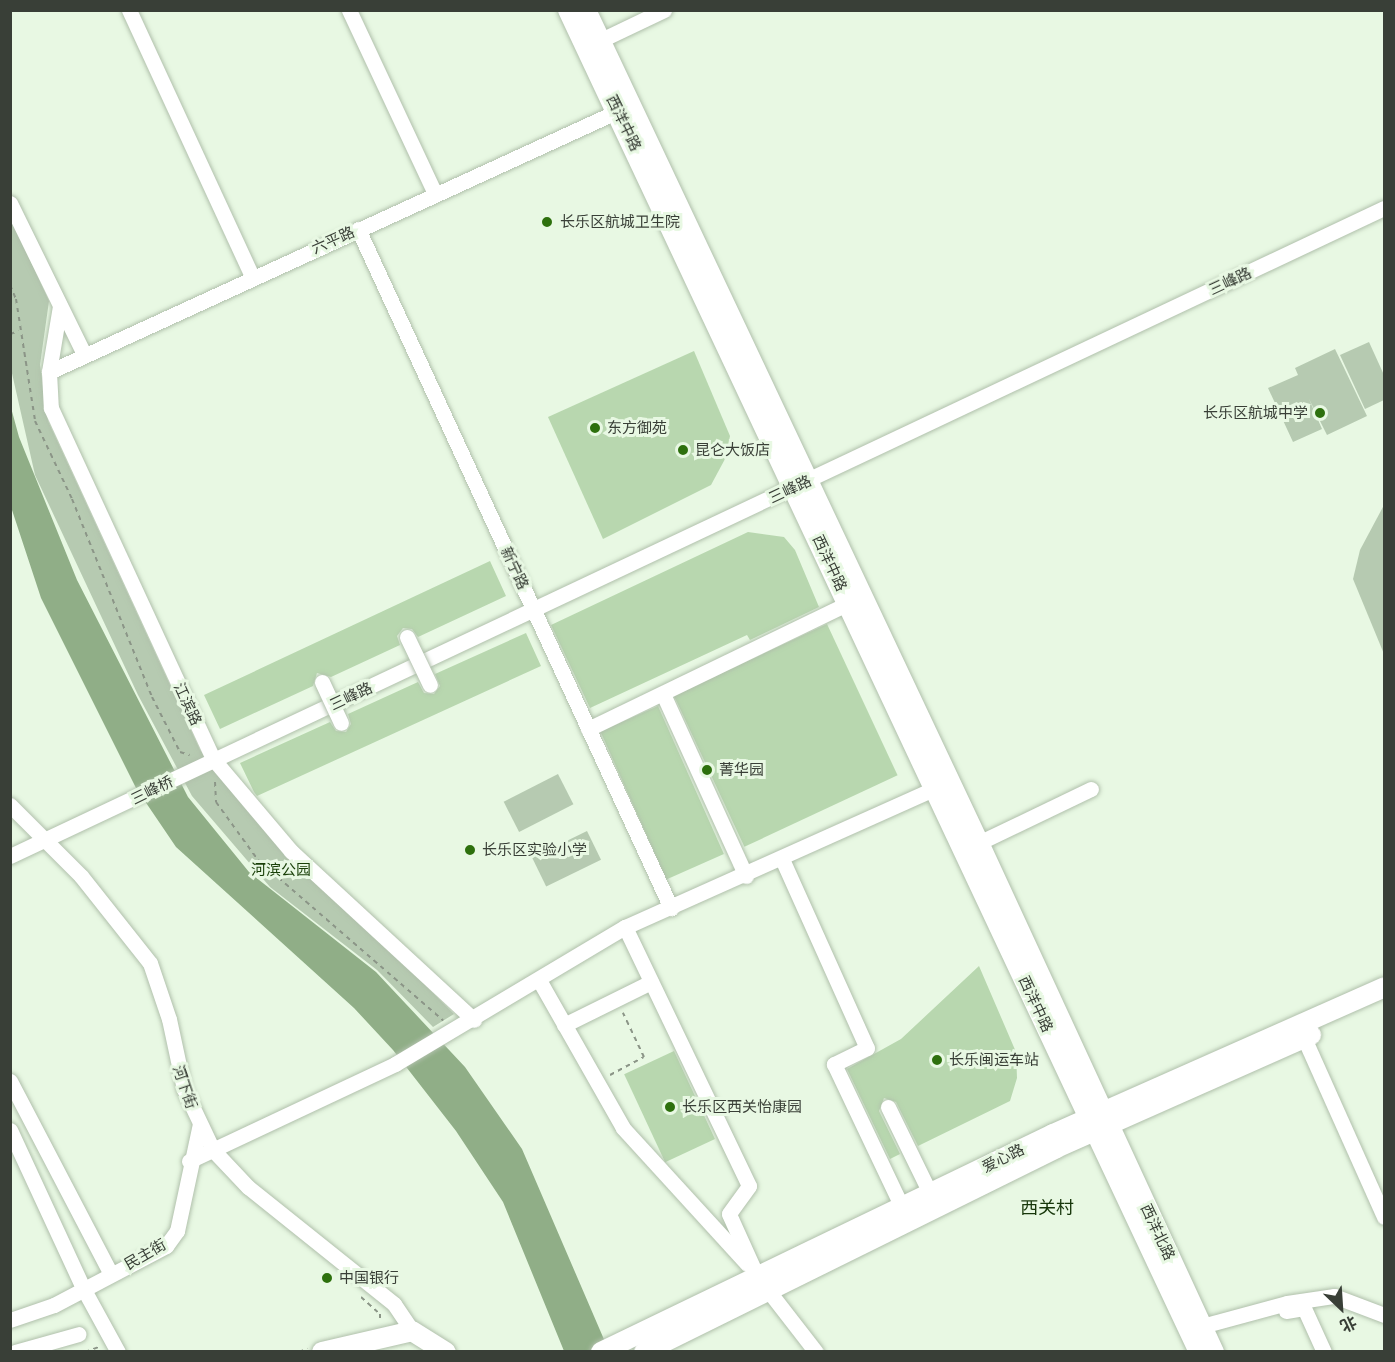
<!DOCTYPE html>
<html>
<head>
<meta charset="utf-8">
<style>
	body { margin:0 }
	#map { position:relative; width:1395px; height:1362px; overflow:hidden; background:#e8f8e3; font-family:"Open Sans","Noto Sans SC",sans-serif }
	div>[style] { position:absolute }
	.green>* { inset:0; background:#b6cab1; transform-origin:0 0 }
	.water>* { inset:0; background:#90ae87 }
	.building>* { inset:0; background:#b8d7af; transform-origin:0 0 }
	.path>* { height:2px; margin-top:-1px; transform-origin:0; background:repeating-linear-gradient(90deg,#8b9587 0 4.5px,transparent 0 9px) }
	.roads { filter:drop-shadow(0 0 2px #b0c0ab) drop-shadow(0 0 2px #b0c0ab) }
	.minor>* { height:15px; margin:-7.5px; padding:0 7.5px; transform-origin:7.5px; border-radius:7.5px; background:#fff }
	.major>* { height:20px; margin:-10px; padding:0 10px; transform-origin:10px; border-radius:10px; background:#fff }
	.bridges { filter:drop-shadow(0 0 2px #b0c0ab) drop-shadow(0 0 2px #b0c0ab) }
	.minor-bridge>* { height:15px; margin:-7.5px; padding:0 7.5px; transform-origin:7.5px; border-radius:7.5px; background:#fff }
	.dots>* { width:16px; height:16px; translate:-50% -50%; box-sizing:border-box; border:3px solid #e8f8e3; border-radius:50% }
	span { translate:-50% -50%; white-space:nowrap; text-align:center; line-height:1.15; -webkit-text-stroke:6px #e8f8e3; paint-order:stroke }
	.street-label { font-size:15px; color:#393f37 }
	.poi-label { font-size:15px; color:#393f37 }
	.left { translate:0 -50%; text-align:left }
	.right { translate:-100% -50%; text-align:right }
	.park-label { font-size:15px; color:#183f07 }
	.quarter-label { font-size:18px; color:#163609 }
	.frame { position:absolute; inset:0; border:12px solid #393f37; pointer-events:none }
	.north { position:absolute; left:1311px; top:1278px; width:60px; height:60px; -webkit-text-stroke:4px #e8f8e3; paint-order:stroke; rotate:155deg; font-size:16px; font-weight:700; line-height:24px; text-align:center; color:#393f37 }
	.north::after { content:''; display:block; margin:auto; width:21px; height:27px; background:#393f37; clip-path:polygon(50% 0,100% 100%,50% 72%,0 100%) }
</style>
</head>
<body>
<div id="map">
	<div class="green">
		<div style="clip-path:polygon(10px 217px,49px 301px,40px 365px,48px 421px,200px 750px,224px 783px,454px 1014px,433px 1027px,377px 970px,270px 887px,192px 796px,138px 695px,35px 475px,11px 369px)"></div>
		<div style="clip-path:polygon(1369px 342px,1384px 375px,1384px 400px,1365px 409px,1340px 355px)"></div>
		<div style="clip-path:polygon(1335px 349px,1367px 416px,1327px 435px,1309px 399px,1322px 429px,1293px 442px,1268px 388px,1298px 375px,1295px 368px)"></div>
		<div style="clip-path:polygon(1384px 505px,1384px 654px,1353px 579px,1360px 550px)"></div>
		<div style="left:558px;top:774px;width:34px;height:61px;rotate:63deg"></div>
		<div style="left:587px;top:831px;width:32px;height:61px;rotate:64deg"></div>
	</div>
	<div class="water">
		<div style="clip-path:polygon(10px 404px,19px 437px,77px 580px,188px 797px,249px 872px,376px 972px,465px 1067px,522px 1149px,609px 1351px,564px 1351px,503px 1202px,456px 1131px,393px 1050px,354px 1008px,176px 847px,136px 788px,41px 598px,11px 507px)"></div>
	</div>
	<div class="building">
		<div style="clip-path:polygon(694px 351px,730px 436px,725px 459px,711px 485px,603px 539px,548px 417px)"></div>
		<div style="clip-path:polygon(748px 532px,784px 537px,795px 550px,819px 607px,750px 640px,747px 635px,590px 708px,551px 625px)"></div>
		<div style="clip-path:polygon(490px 561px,506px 596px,418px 637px,412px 629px,403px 628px,397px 636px,400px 645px,331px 677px,317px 673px,313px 686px,220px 729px,204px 695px)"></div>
		<div style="left:827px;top:624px;width:167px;height:169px;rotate:65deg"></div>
		<div style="clip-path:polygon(526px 633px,541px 666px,257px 796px,254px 792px,240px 763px,330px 722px,336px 731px,346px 732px,351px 724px,348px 714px,418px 682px,424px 693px,434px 694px,440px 686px,435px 674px)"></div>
		<div style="left:658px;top:706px;width:162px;height:63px;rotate:66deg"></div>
		<div style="clip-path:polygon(979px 966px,1016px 1052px,1017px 1078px,1010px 1101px,918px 1146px,896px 1102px,884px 1098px,879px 1111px,900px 1154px,890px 1159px,847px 1069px,901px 1039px)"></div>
		<div style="left:674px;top:1051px;width:97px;height:55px;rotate:65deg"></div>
	</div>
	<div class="path">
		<div style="left:10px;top:285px;width:15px;rotate:67deg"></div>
		<div style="left:16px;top:299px;width:123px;rotate:81.1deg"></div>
		<div style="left:35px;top:421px;width:86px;rotate:64.6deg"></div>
		<div style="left:72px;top:499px;width:214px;rotate:68deg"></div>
		<div style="left:152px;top:697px;width:62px;rotate:63deg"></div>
		<div style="left:180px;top:752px;width:10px;rotate:17deg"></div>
		<div style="left:10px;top:334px;width:9px;rotate:-18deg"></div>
		<div style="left:215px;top:782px;width:20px;rotate:87deg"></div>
		<div style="left:216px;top:802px;width:72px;rotate:54.1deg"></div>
		<div style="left:258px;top:860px;width:245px;rotate:40.9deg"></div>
		<div style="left:610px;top:1075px;width:38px;rotate:-28deg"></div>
		<div style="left:644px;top:1057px;width:49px;rotate:-115.5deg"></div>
		<div style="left:361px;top:1297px;width:25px;rotate:42deg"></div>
		<div style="left:380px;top:1314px;width:8px;rotate:90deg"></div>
		<div style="left:85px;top:1352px;width:15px;rotate:-20deg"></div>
		<div style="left:299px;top:1352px;width:9px;rotate:-21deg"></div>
	</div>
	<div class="roads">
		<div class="minor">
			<div style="left:129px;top:10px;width:293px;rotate:65.2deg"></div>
			<div style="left:349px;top:10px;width:203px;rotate:64.9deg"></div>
			<div style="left:601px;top:40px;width:70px;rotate:-25.5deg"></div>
			<div style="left:10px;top:203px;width:168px;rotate:63.9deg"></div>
			<div style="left:358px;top:229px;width:748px;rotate:65.25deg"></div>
			<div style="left:60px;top:306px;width:67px;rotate:99.5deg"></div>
			<div style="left:49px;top:372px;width:36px;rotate:87deg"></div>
			<div style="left:51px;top:408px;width:388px;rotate:65.2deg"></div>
			<div style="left:214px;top:760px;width:119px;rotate:49.8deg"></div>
			<div style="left:291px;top:851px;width:249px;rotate:42.7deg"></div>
			<div style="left:49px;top:372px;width:626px;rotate:-24.64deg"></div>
			<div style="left:663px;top:694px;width:200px;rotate:65.5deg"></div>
			<div style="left:588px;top:729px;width:290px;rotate:-25.8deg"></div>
			<div style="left:10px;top:805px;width:100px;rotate:45deg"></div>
			<div style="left:81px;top:876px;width:111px;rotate:51.6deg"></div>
			<div style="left:150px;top:963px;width:59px;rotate:71.3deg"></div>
			<div style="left:169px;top:1019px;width:72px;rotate:77.9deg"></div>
			<div style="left:184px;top:1089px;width:68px;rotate:64.6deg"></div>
			<div style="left:213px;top:1150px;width:51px;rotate:46.6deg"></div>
			<div style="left:248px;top:1187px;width:187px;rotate:38.7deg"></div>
			<div style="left:394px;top:1304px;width:32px;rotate:56deg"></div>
			<div style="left:970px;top:847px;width:134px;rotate:-25.6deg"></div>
			<div style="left:10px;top:856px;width:1519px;rotate:-25.25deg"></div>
			<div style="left:782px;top:859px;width:207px;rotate:65.8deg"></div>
			<div style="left:867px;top:1048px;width:37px;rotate:154deg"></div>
			<div style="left:834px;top:1064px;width:158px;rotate:64.6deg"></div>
			<div style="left:625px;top:927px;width:287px;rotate:64.4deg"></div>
			<div style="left:749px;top:1186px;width:34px;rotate:126deg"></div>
			<div style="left:729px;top:1214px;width:68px;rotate:65.7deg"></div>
			<div style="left:757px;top:1276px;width:96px;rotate:52.2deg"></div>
			<div style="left:539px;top:980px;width:170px;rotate:60.4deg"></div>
			<div style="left:623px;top:1128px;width:184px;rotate:47.6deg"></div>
			<div style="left:564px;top:1025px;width:97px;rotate:-26.3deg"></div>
			<div style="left:1304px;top:1038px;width:196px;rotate:65.9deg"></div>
			<div style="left:10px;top:1081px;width:218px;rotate:62.4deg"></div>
			<div style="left:888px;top:1107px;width:96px;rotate:64deg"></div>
			<div style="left:10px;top:1130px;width:174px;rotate:65.2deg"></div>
			<div style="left:83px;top:1288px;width:73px;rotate:61.3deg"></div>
			<div style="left:189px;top:1161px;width:228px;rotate:-25.2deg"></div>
			<div style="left:395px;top:1064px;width:268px;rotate:-30.8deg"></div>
			<div style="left:625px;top:927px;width:341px;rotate:-24.1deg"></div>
			<div style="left:1286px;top:1311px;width:18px;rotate:-9deg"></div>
			<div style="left:1304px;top:1308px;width:48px;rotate:65.6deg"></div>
			<div style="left:10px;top:1320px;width:46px;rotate:-18.8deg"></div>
			<div style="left:54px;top:1305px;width:127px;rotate:-27.8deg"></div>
			<div style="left:166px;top:1246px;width:19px;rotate:-54deg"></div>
			<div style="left:177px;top:1231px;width:109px;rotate:-77.9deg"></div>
			<div style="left:1202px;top:1326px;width:88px;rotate:-15.1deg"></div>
			<div style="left:1287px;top:1303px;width:48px;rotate:-8.5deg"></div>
			<div style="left:1334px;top:1296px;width:53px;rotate:20.8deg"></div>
			<div style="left:15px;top:1352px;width:66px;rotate:-15.7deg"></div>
		</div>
		<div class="major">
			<div style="left:568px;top:10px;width:1483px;rotate:64.82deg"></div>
			<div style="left:586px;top:10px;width:921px;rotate:64.74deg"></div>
			<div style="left:979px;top:843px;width:561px;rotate:65.22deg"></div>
			<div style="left:322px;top:1352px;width:92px;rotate:-13.1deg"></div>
			<div style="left:412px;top:1331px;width:40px;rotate:32deg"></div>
			<div style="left:601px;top:1352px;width:502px;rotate:-25.75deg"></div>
			<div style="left:1053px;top:1134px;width:362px;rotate:-23.9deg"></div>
			<div style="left:644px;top:1352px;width:460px;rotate:-26.3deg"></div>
			<div style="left:1056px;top:1148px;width:279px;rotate:-23.9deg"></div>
		</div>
	</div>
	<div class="bridges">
		<div class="minor-bridge">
			<div style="left:407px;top:637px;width:53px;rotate:64.4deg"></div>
			<div style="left:322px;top:682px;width:45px;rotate:65.1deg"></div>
		</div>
	</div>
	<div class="dots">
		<div style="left:547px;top:222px;background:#2d700d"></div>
		<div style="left:1320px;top:413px;background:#2d700d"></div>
		<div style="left:595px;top:428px;background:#2d700d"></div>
		<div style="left:683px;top:450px;background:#2d700d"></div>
		<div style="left:707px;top:770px;background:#2d700d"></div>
		<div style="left:470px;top:850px;background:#2d700d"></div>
		<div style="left:937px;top:1060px;background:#2d700d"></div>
		<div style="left:670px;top:1107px;background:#2d700d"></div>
		<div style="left:327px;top:1278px;background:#2d700d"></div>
	</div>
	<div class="street-label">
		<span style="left:624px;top:123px;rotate:64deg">西洋中路</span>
		<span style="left:333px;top:240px;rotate:-24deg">六平路</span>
		<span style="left:1230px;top:281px;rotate:-25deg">三峰路</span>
		<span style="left:790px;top:489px;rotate:-25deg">三峰路</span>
		<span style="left:830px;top:563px;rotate:65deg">西洋中路</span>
		<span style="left:515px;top:568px;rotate:65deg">新宁路</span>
		<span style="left:351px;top:696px;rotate:-25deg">三峰路</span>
		<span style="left:188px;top:704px;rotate:65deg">江滨路</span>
		<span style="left:152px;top:790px;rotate:-26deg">三峰桥</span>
		<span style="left:1036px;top:1004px;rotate:65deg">西洋中路</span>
		<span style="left:185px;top:1087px;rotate:71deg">河下街</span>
		<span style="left:1003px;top:1158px;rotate:-26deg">爱心路</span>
		<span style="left:1158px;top:1232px;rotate:65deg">西洋北路</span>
		<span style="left:145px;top:1254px;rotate:-30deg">民主街</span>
	</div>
	<div class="poi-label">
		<span class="left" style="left:560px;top:222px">长乐区航城卫生院</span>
		<span class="right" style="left:1308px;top:413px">长乐区航城中学</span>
		<span class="left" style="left:607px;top:428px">东方御苑</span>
		<span class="left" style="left:695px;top:450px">昆仑大饭店</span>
		<span class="left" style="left:719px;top:770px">菁华园</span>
		<span class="left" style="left:482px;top:850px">长乐区实验小学</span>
		<span class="left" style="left:949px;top:1060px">长乐闽运车站</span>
		<span class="left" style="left:682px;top:1107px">长乐区西关怡康园</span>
		<span class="left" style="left:339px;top:1278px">中国银行</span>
	</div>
	<div class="park-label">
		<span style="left:281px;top:870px">河滨公园</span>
	</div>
	<div class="quarter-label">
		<span style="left:1047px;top:1207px">西关村</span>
	</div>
	<div class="frame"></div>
	<div class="north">北</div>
</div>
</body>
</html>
